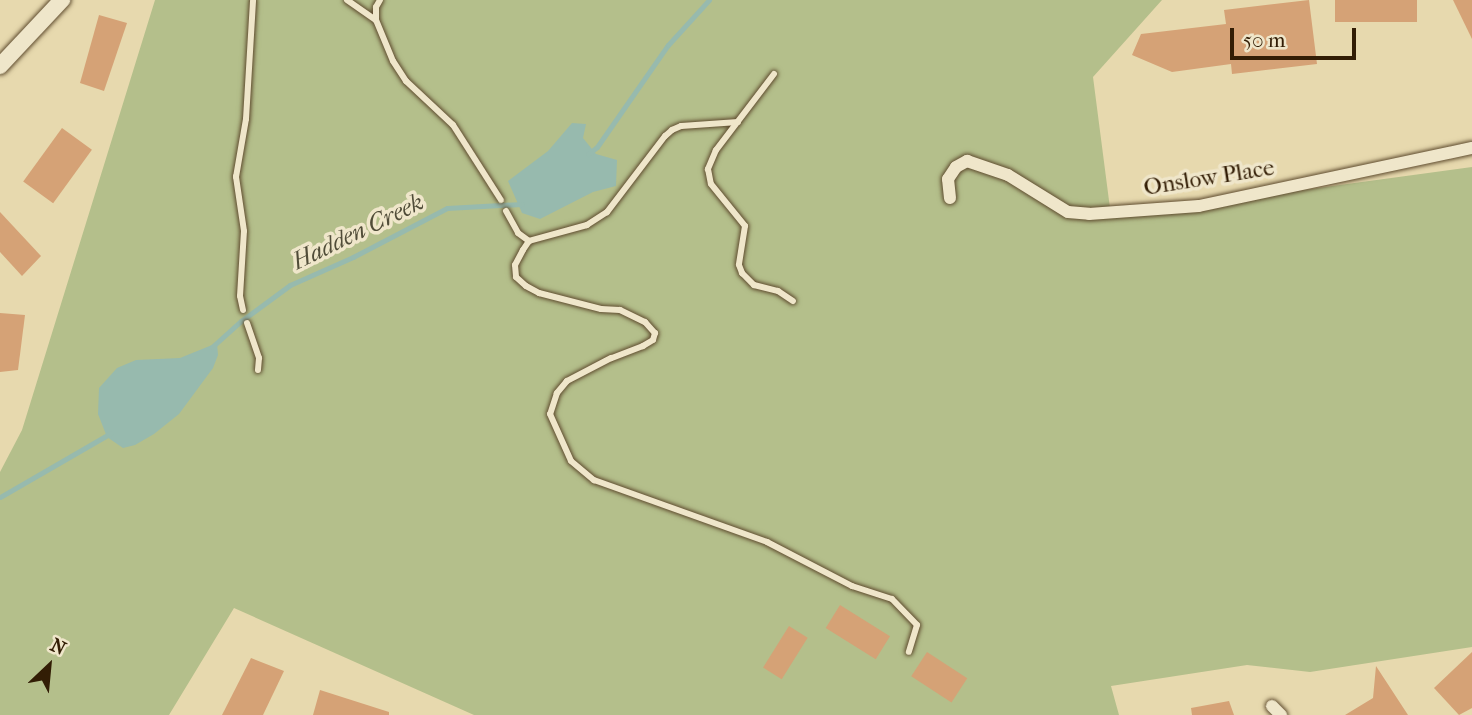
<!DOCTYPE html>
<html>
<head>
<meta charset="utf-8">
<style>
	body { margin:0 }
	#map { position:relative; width:1472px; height:715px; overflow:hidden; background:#e7d9ae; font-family:"IM FELL French Canon",serif }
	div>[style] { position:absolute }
	.green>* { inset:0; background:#b4bf8b }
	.water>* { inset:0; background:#97baae }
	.stream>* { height:5px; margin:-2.5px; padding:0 2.5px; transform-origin:2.5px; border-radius:2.5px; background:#97baae }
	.building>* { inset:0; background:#d5a276; transform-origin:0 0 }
	.roads { filter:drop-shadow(0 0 2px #5f4c2f) drop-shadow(0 0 2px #5f4c2f) }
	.service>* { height:6px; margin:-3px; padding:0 3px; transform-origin:3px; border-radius:3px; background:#efe6ca }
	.minor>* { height:12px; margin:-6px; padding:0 6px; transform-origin:6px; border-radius:6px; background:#efe6ca }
	.tertiary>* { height:16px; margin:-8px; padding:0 8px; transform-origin:8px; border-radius:8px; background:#efe6ca }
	span { translate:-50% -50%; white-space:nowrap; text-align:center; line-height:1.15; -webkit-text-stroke:7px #efe6ca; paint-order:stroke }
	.street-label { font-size:23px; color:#321d05 }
	.water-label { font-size:24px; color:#504c38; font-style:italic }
	.north { position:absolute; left:14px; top:631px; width:70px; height:70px; -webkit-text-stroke:5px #efe6ca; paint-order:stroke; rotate:26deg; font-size:19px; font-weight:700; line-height:28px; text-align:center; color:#321d05 }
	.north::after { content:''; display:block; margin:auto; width:24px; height:32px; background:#321d05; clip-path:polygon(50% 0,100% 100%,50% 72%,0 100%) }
	.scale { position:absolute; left:1230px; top:28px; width:126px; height:32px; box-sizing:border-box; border:4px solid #321d05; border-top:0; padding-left:9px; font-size:21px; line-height:24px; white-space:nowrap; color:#321d05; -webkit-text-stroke:5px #efe6ca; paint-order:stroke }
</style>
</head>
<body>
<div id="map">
	<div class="green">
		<div style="clip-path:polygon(155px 0,1162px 0,1093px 77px,1111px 216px,1472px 167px,1472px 647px,1310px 672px,1247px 665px,1111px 686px,1119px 715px,474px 715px,234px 608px,169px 715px,0 715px,0 472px,22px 430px)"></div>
	</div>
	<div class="water">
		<div style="clip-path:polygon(572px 123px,586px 124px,583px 138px,596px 154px,617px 160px,616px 186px,593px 192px,540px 219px,522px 213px,508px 181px,548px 151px)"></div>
		<div style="clip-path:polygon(217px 343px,218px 355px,213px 368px,179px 414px,154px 434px,135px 445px,123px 448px,107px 437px,98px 414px,99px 388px,117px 368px,136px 360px,180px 358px)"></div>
	</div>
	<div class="stream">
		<div style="left:588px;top:154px;width:11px;rotate:-38deg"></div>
		<div style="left:597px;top:147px;width:124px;rotate:-55.2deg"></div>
		<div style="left:668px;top:45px;width:61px;rotate:-47.7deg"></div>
		<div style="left:212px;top:347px;width:39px;rotate:-42deg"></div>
		<div style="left:241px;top:321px;width:61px;rotate:-36.3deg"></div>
		<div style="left:290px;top:285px;width:69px;rotate:-24deg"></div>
		<div style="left:353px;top:257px;width:106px;rotate:-27.5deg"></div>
		<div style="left:447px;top:208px;width:75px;rotate:-3.1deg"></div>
		<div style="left:0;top:497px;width:128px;rotate:-30deg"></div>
	</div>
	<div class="building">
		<div style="clip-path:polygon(1309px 0,1317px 64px,1232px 74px,1231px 64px,1172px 72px,1132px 55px,1141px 34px,1226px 24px,1224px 10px)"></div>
		<div style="left:1335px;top:0;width:82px;height:22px"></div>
		<div style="clip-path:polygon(1453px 0,1472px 0,1472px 39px)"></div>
		<div style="clip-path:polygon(99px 15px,127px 23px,104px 91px,80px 83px)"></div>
		<div style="left:62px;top:128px;width:37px;height:66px;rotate:36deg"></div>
		<div style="clip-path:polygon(0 212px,41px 256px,22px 276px,0 252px)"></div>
		<div style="clip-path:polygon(0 313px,25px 315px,18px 370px,0 372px)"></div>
		<div style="left:840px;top:605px;width:59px;height:27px;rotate:32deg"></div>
		<div style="left:789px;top:626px;width:22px;height:49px;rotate:32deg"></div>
		<div style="left:927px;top:652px;width:48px;height:29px;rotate:33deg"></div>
		<div style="clip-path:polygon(1472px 652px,1472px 708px,1459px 715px,1434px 688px)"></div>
		<div style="clip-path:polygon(251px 658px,284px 671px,263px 715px,222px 715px)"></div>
		<div style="clip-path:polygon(1376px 666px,1408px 715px,1345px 715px,1373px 698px)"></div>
		<div style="clip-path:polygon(320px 690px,389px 712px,389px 715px,313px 715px)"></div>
		<div style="clip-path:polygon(1229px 701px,1234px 715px,1192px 715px,1191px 708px)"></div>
	</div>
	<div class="roads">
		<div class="service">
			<div style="left:347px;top:0;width:35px;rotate:35deg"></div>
			<div style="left:376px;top:20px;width:44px;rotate:67.5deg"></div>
			<div style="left:393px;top:61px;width:24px;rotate:57deg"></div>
			<div style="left:406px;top:81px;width:64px;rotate:43.1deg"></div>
			<div style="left:453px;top:125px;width:89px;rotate:57.4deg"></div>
			<div style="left:376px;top:20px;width:13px;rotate:-90deg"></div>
			<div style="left:376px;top:7px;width:8px;rotate:-60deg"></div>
			<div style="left:774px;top:74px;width:96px;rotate:127.3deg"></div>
			<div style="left:716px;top:150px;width:21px;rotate:113deg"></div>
			<div style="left:708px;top:169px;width:15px;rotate:79deg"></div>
			<div style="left:711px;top:184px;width:54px;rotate:51deg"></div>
			<div style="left:745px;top:226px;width:39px;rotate:99deg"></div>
			<div style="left:739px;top:265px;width:9px;rotate:69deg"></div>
			<div style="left:742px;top:273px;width:17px;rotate:45deg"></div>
			<div style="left:754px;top:285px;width:25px;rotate:14deg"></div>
			<div style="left:778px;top:291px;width:18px;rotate:34deg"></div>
			<div style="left:738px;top:122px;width:57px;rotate:176deg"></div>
			<div style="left:681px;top:126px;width:10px;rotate:156deg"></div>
			<div style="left:672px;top:130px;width:9px;rotate:139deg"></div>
			<div style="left:665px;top:136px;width:96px;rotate:127.3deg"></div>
			<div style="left:607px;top:212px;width:24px;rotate:147deg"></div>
			<div style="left:587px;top:225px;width:60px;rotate:164.6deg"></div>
			<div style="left:529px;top:241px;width:11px;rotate:124deg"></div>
			<div style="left:523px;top:250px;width:17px;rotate:118deg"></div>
			<div style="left:515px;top:265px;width:12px;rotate:85deg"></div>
			<div style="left:516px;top:277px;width:13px;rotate:42deg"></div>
			<div style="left:526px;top:286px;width:15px;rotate:28deg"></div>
			<div style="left:539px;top:293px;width:64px;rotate:14.5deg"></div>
			<div style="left:601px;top:309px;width:19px;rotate:3deg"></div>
			<div style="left:620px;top:310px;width:28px;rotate:26deg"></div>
			<div style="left:645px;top:322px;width:15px;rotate:48deg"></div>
			<div style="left:655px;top:333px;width:7px;rotate:106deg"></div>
			<div style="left:653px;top:340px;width:12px;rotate:149deg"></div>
			<div style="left:643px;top:346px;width:34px;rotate:159deg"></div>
			<div style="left:611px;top:358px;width:50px;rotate:152.4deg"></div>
			<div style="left:567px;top:381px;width:16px;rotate:130deg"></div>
			<div style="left:557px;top:393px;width:22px;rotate:108deg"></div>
			<div style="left:550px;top:414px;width:51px;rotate:65.9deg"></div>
			<div style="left:571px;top:461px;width:30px;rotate:40deg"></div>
			<div style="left:594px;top:480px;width:184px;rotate:19.7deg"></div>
			<div style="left:767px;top:542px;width:96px;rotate:27.4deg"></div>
			<div style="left:852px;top:586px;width:42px;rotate:18deg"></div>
			<div style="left:892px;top:599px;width:36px;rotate:46deg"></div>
			<div style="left:917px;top:625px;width:28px;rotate:107deg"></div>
			<div style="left:506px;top:211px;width:25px;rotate:61deg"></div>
			<div style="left:518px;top:233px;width:14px;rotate:36deg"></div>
			<div style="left:243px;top:310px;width:14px;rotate:-102deg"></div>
			<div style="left:240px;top:296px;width:65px;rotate:-86.5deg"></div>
			<div style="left:244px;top:231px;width:55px;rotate:-98.4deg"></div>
			<div style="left:236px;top:177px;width:59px;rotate:-80.2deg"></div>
			<div style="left:246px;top:119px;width:119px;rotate:-86.6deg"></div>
			<div style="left:247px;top:323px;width:37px;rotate:71deg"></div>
			<div style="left:259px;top:358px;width:12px;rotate:95deg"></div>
		</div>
		<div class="minor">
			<div style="left:950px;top:198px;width:19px;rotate:-96deg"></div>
			<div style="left:948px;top:179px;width:14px;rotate:-56deg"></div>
			<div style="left:956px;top:167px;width:13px;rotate:-29deg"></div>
			<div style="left:967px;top:161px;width:43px;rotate:18.9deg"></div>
			<div style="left:1008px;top:175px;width:70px;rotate:31.7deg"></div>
			<div style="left:1068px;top:212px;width:21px;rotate:5deg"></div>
			<div style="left:1089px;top:214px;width:110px;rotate:-4.2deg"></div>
			<div style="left:1199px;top:206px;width:279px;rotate:-12deg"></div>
			<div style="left:1272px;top:706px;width:13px;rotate:45deg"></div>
		</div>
		<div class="tertiary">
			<div style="left:0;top:66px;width:91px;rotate:-46.8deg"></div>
		</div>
	</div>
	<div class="street-label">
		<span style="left:1209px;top:178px;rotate:-9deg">Onslow Place</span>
	</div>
	<div class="water-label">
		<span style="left:358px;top:232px;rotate:-26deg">Hadden Creek</span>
	</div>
	<div class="north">N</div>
	<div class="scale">50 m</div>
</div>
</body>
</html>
